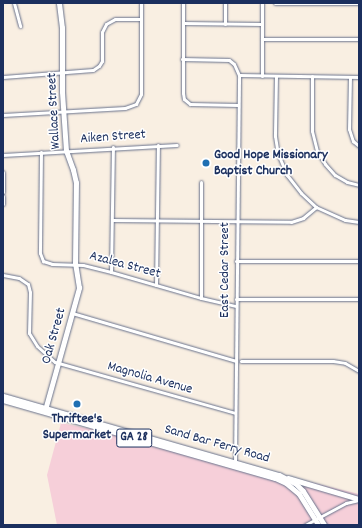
<!DOCTYPE html>
<html>
<head>
<meta charset="utf-8">
<style>
	body { margin:0 }
	#map { position:relative; width:362px; height:528px; overflow:hidden; background:#f9efe2; font-family:Dekko,sans-serif }
	div>[style] { position:absolute }
	.built>* { inset:0; background:#f6cfd9 }
	.roads { filter:drop-shadow(0 0 1px #69728c) drop-shadow(0 0 1px #69728c) }
	.street>* { height:3px; margin:-1.5px; padding:0 1.5px; transform-origin:1.5px; border-radius:1.5px; background:#fff }
	.secondary>* { height:4.5px; margin:-2.25px; padding:0 2.25px; transform-origin:2.25px; border-radius:2.25px; background:#fff }
	.primary>* { height:5px; margin:-2.5px; padding:0 2.5px; transform-origin:2.5px; border-radius:2.5px; background:#fff }
	.dots>* { width:11px; height:11px; translate:-50% -50%; box-sizing:border-box; border:2px solid #fff; border-radius:50% }
	span { translate:-50% -50%; white-space:nowrap; text-align:center; line-height:1.15; -webkit-text-stroke:3px #fff; paint-order:stroke }
	.shield-label span { padding:1px 3px; background:#fff; border:1px solid; border-radius:3px; -webkit-text-stroke-width:0 }
	.shield-label { font-size:13px; color:#1b2f5e; font-weight:700 }
	.street-label { font-size:14px; color:#1b2f5e }
	.poi-label { font-size:14px; color:#1b2f5e; font-weight:700 }
	.left { translate:0 -50%; text-align:left }
	.frame { position:absolute; inset:0; border:4px solid #1b2f5e; pointer-events:none }
</style>
</head>
<body>
<div id="map">
	<div class="built">
		<div style="clip-path:polygon(61px 423px,111px 433px,359px 494px,359px 525px,57px 525px,47px 475px)"></div>
	</div>
	<div class="roads">
		<div class="street">
			<div style="left:14px;top:3px;width:24px;rotate:75deg"></div>
			<div style="left:183px;top:3px;width:90px;rotate:90deg"></div>
			<div style="left:183px;top:93px;width:6px;rotate:81deg"></div>
			<div style="left:184px;top:99px;width:8px;rotate:40deg"></div>
			<div style="left:190px;top:104px;width:48px;rotate:1.2deg"></div>
			<div style="left:225px;top:3px;width:21px;rotate:90deg"></div>
			<div style="left:275px;top:3px;width:84px"></div>
			<div style="left:183px;top:23px;width:79px;rotate:0.7deg"></div>
			<div style="left:262px;top:39px;width:97px"></div>
			<div style="left:182px;top:59px;width:47px;rotate:1.2deg"></div>
			<div style="left:229px;top:60px;width:6px;rotate:39deg"></div>
			<div style="left:234px;top:64px;width:12px;rotate:66deg"></div>
			<div style="left:239px;top:75px;width:120px;rotate:1deg"></div>
			<div style="left:262px;top:76px;width:73px;rotate:-90deg"></div>
			<div style="left:276px;top:76px;width:60px;rotate:91deg"></div>
			<div style="left:275px;top:136px;width:18px;rotate:81deg"></div>
			<div style="left:278px;top:154px;width:23px;rotate:67deg"></div>
			<div style="left:287px;top:175px;width:23px;rotate:52deg"></div>
			<div style="left:301px;top:193px;width:21px;rotate:43deg"></div>
			<div style="left:316px;top:207px;width:32px;rotate:24deg"></div>
			<div style="left:345px;top:220px;width:14px;rotate:8deg"></div>
			<div style="left:312px;top:76px;width:55px;rotate:90deg"></div>
			<div style="left:312px;top:131px;width:21px;rotate:76deg"></div>
			<div style="left:317px;top:151px;width:15px;rotate:58deg"></div>
			<div style="left:325px;top:164px;width:15px;rotate:48deg"></div>
			<div style="left:335px;top:175px;width:14px;rotate:30deg"></div>
			<div style="left:347px;top:182px;width:12px;rotate:14deg"></div>
			<div style="left:3px;top:77px;width:90px;rotate:-4.4deg"></div>
			<div style="left:93px;top:70px;width:7px;rotate:-34deg"></div>
			<div style="left:99px;top:66px;width:6px;rotate:-59deg"></div>
			<div style="left:102px;top:61px;width:29px;rotate:-90deg"></div>
			<div style="left:102px;top:32px;width:9px;rotate:-63deg"></div>
			<div style="left:106px;top:24px;width:10px;rotate:-29deg"></div>
			<div style="left:115px;top:19px;width:26px"></div>
			<div style="left:350px;top:77px;width:52px;rotate:91.1deg"></div>
			<div style="left:349px;top:129px;width:13px;rotate:72deg"></div>
			<div style="left:353px;top:141px;width:8px;rotate:40deg"></div>
			<div style="left:3px;top:115px;width:122px;rotate:-3.3deg"></div>
			<div style="left:125px;top:108px;width:12px;rotate:-20deg"></div>
			<div style="left:136px;top:104px;width:11px;rotate:-63deg"></div>
			<div style="left:141px;top:94px;width:91px;rotate:-90deg"></div>
			<div style="left:41px;top:152px;width:101px;rotate:90.6deg"></div>
			<div style="left:40px;top:253px;width:9px;rotate:69deg"></div>
			<div style="left:43px;top:261px;width:9px;rotate:18deg"></div>
			<div style="left:52px;top:264px;width:31px;rotate:2deg"></div>
			<div style="left:83px;top:265px;width:29px;rotate:14deg"></div>
			<div style="left:111px;top:272px;width:94px;rotate:16.1deg"></div>
			<div style="left:201px;top:298px;width:36px;rotate:13deg"></div>
			<div style="left:3px;top:155px;width:174px;rotate:-3.3deg"></div>
			<div style="left:3px;top:172px;width:20px;rotate:90deg"></div>
			<div style="left:3px;top:196px;width:8px;rotate:90deg"></div>
			<div style="left:112px;top:220px;width:179px;rotate:0.6deg"></div>
			<div style="left:291px;top:222px;width:13px;rotate:-18deg"></div>
			<div style="left:303px;top:218px;width:17px;rotate:-40deg"></div>
			<div style="left:236px;top:261px;width:123px"></div>
			<div style="left:111px;top:272px;width:125px;rotate:-89.1deg"></div>
			<div style="left:3px;top:275px;width:16px;rotate:11deg"></div>
			<div style="left:19px;top:278px;width:11px;rotate:34deg"></div>
			<div style="left:28px;top:284px;width:8px;rotate:76deg"></div>
			<div style="left:30px;top:292px;width:41px;rotate:91.4deg"></div>
			<div style="left:29px;top:333px;width:15px;rotate:58deg"></div>
			<div style="left:37px;top:346px;width:24px;rotate:42deg"></div>
			<div style="left:55px;top:362px;width:187px;rotate:15.8deg"></div>
			<div style="left:156px;top:285px;width:140px;rotate:-89.2deg"></div>
			<div style="left:201px;top:298px;width:116px;rotate:-90deg"></div>
			<div style="left:236px;top:299px;width:123px"></div>
			<div style="left:72px;top:313px;width:171px;rotate:16.3deg"></div>
			<div style="left:241px;top:361px;width:92px"></div>
			<div style="left:333px;top:361px;width:12px;rotate:9deg"></div>
			<div style="left:345px;top:363px;width:16px;rotate:30deg"></div>
			<div style="left:235px;top:463px;width:388px;rotate:-89.4deg"></div>
			<div style="left:305px;top:525px;width:47px;rotate:-28.2deg"></div>
			<div style="left:346px;top:503px;width:13px;rotate:-13deg"></div>
		</div>
		<div class="secondary">
			<div style="left:45px;top:410px;width:127px;rotate:-74.4deg"></div>
			<div style="left:79px;top:288px;width:24px;rotate:-99deg"></div>
			<div style="left:75px;top:264px;width:81px;rotate:-89.3deg"></div>
			<div style="left:76px;top:183px;width:13px;rotate:-103deg"></div>
			<div style="left:73px;top:170px;width:20px;rotate:-110deg"></div>
			<div style="left:66px;top:151px;width:59px;rotate:-93.9deg"></div>
			<div style="left:62px;top:92px;width:64px;rotate:-90deg"></div>
			<div style="left:62px;top:28px;width:25px;rotate:-97deg"></div>
			<div style="left:288px;top:478px;width:74px;rotate:16.5deg"></div>
		</div>
		<div class="primary">
			<div style="left:3px;top:396px;width:287px;rotate:16deg"></div>
			<div style="left:279px;top:475px;width:18px;rotate:27deg"></div>
			<div style="left:295px;top:483px;width:11px;rotate:45deg"></div>
			<div style="left:303px;top:491px;width:40px;rotate:58deg"></div>
			<div style="left:3px;top:400px;width:283px;rotate:16deg"></div>
			<div style="left:275px;top:478px;width:12px;rotate:24deg"></div>
			<div style="left:286px;top:483px;width:17px;rotate:40deg"></div>
			<div style="left:299px;top:494px;width:36px;rotate:58deg"></div>
		</div>
	</div>
	<div class="dots">
		<div style="left:206px;top:163px;background:#1f6fb2"></div>
		<div style="left:77px;top:404px;background:#1f6fb2"></div>
	</div>
	<div class="shield-label">
		<span style="left:134px;top:438px">GA 28</span>
	</div>
	<div class="street-label">
		<span style="left:54px;top:111px;rotate:-93deg">Wallace Street</span>
		<span style="left:113px;top:137px;rotate:-4deg">Aiken Street</span>
		<span style="left:125px;top:265px;rotate:15deg">Azalea Street</span>
		<span style="left:225px;top:270px;rotate:-90deg">East Cedar Street</span>
		<span style="left:54px;top:336px;rotate:-74deg">Oak Street</span>
		<span style="left:150px;top:378px;rotate:16deg">Magnolia Avenue</span>
		<span style="left:217px;top:444px;rotate:16deg">Sand Bar Ferry Road</span>
	</div>
	<div class="poi-label">
		<span class="left" style="left:214px;top:163px">Good Hope Missionary<br>Baptist Church</span>
		<span style="left:77px;top:427px">Thriftee's<br>Supermarket</span>
	</div>
	<div class="frame"></div>
</div>
</body>
</html>
